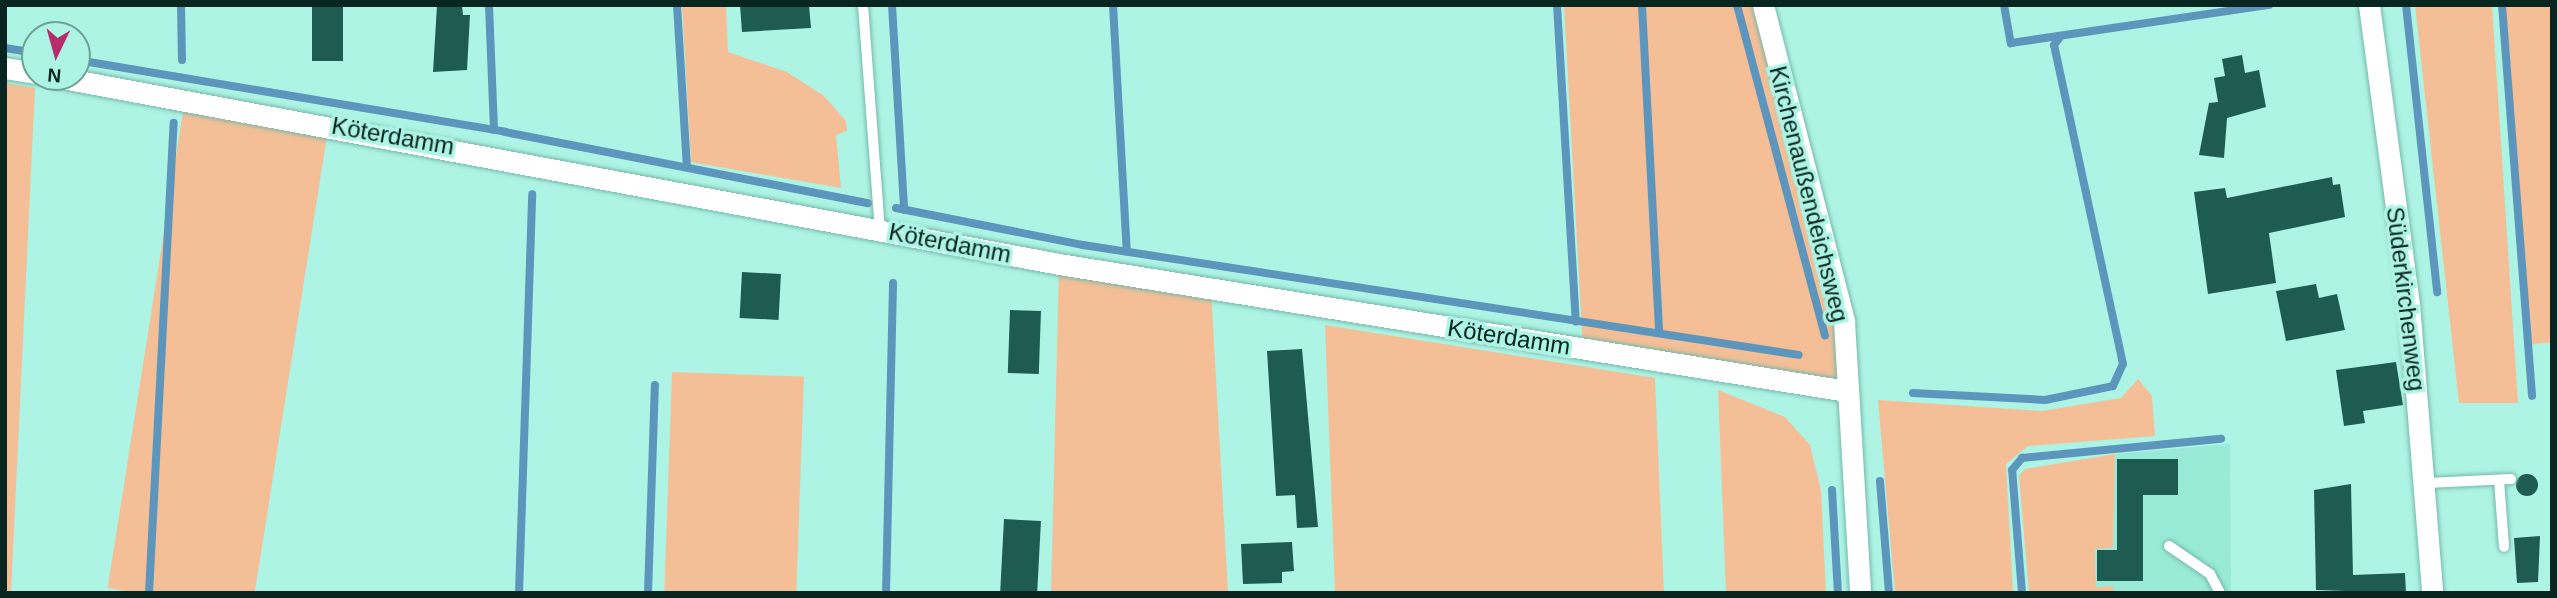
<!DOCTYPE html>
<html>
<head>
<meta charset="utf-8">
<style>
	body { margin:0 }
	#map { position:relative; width:2557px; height:598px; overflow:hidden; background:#aef4e4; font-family:Arial,sans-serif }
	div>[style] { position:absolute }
	.built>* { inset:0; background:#99ead7 }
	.green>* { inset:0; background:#f4bf97; transform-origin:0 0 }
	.stream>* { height:8px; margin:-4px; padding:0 4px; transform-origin:4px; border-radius:4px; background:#5c96bc }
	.building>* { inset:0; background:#1e5c51; transform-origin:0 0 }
	.round { border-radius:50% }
	.roads { filter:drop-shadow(0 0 2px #75b9aa) drop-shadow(0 0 2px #75b9aa) }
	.service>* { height:10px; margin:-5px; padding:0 5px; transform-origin:5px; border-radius:5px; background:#fff }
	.minor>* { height:21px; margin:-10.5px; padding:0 10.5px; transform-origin:10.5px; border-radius:10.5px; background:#fff }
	span { translate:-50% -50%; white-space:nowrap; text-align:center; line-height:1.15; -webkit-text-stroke:7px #aef4e4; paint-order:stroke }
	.street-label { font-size:24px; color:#082520 }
	.frame { position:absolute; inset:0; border:7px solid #082520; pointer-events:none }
	.north { position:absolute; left:21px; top:21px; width:70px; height:70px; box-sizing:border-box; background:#aef4e4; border:2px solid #6ca196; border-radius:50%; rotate:185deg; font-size:19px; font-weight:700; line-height:28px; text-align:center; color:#082520 }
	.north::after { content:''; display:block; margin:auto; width:24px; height:32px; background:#b72d6b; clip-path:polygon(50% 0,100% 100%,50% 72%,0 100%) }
</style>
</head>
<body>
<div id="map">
	<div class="built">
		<div style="clip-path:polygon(2230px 444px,2231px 593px,2114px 593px,2113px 586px,2096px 587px,2095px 549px,2113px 548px,2115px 454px)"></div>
	</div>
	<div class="green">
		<div style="clip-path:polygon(682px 5px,726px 5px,728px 52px,787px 72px,824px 96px,846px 121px,847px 131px,836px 135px,841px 188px,691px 162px)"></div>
		<div style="clip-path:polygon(1564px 5px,1763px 5px,1844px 321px,1847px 391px,1583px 349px)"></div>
		<div style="clip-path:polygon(2415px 5px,2492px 5px,2518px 403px,2459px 403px)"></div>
		<div style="clip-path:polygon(2503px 5px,2552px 5px,2552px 342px,2528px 345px)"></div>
		<div style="clip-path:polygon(5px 83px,35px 88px,11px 593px,5px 593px)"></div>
		<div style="left:183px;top:112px;width:146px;height:482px;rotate:9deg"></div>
		<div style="clip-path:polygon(1059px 264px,1211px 289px,1228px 593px,1051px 593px)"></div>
		<div style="clip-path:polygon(1325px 325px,1655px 378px,1664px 593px,1335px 593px)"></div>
		<div style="left:672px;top:372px;width:132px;height:221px;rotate:2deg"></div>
		<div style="clip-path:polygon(2138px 379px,2152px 396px,2155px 436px,2028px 446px,2006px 464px,2013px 593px,1895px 593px,1878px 400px,2042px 411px,2121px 398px)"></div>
		<div style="clip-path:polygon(1718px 390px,1785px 417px,1810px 445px,1821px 490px,1826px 593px,1726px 593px)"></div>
		<div style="clip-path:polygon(2115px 454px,2113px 548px,2095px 549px,2096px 587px,2113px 586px,2114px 593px,2029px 593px,2019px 476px,2025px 469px)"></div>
	</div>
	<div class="stream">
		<div style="left:181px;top:5px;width:55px;rotate:89deg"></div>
		<div style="left:489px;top:5px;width:125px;rotate:87.7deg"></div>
		<div style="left:677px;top:5px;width:162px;rotate:86.5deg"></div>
		<div style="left:892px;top:5px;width:205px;rotate:86.6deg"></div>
		<div style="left:1113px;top:5px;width:247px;rotate:86.8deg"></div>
		<div style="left:1557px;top:5px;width:317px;rotate:86.6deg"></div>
		<div style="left:1642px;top:5px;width:327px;rotate:87deg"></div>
		<div style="left:1737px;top:5px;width:342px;rotate:75.1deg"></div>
		<div style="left:2004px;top:5px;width:39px;rotate:80deg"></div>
		<div style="left:2011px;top:43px;width:261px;rotate:-8.4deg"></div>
		<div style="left:2406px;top:5px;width:289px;rotate:83.8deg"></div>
		<div style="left:2502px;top:5px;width:392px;rotate:85.6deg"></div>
		<div style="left:5px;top:48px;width:30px;rotate:9deg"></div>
		<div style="left:77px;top:60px;width:434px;rotate:9.5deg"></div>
		<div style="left:505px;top:132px;width:370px;rotate:11.1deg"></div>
		<div style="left:896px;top:208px;width:191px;rotate:11.2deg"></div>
		<div style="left:1083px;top:245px;width:724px;rotate:8.73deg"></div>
		<div style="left:1913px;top:393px;width:132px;rotate:3deg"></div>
		<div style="left:2045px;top:400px;width:69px;rotate:-11.6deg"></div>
		<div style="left:2113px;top:386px;width:24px;rotate:-66deg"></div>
		<div style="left:2123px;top:364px;width:326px;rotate:-102.2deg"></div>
		<div style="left:2054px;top:45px;width:11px;rotate:-52deg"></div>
		<div style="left:1880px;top:481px;width:112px;rotate:85.4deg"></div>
		<div style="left:1832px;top:490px;width:103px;rotate:86.7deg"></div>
		<div style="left:149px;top:593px;width:471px;rotate:-87deg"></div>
		<div style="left:519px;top:593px;width:399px;rotate:-88.1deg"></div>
		<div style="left:648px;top:593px;width:208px;rotate:-88.1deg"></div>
		<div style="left:886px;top:593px;width:310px;rotate:-88.7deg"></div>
		<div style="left:2022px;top:593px;width:123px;rotate:-94.6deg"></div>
		<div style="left:2012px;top:470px;width:16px;rotate:-50deg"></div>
		<div style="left:2022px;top:458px;width:200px;rotate:-5.5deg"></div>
	</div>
	<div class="building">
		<div style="left:312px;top:5px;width:31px;height:56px"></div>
		<div style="clip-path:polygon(437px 5px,462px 5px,463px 15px,470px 15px,467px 70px,433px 72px)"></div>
		<div style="clip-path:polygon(740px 5px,809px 5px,811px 28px,742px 32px)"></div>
		<div style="clip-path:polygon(2242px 55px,2245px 73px,2259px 70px,2266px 107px,2227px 118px,2224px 158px,2199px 155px,2209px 103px,2218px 102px,2214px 78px,2225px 76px,2222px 59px)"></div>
		<div style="clip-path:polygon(2332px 177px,2333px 185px,2340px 184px,2345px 217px,2269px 233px,2276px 283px,2208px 294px,2194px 192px,2225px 188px,2227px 198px)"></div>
		<div style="left:742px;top:272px;width:39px;height:46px;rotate:3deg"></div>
		<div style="clip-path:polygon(2316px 284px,2319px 298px,2337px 294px,2345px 330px,2286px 341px,2276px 291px)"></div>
		<div style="left:1010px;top:310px;width:31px;height:63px;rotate:2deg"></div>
		<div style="clip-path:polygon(1302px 349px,1318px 527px,1297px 528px,1295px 495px,1276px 496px,1267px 351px)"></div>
		<div style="clip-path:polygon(2396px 362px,2403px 405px,2363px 411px,2365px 423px,2344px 426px,2336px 370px)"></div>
		<div style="clip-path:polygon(2117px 459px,2178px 459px,2178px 495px,2143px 495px,2143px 581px,2097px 581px,2097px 550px,2117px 550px)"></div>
		<div class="round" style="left:2516px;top:474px;width:22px;height:22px"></div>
		<div style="clip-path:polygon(2351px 484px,2353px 575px,2405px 573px,2406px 593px,2316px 590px,2314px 490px)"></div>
		<div style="left:1004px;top:519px;width:37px;height:74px;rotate:3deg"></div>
		<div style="clip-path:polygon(2540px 536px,2538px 582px,2517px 583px,2514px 538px)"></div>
		<div style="clip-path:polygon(1292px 542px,1294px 571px,1282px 572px,1282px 583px,1243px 584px,1241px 544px)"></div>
	</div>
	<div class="roads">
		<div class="service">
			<div style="left:863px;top:5px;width:225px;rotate:85.7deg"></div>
			<div style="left:2499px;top:480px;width:67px;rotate:85.7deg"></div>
			<div style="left:2427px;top:483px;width:84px;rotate:-2.7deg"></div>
			<div style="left:2169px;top:546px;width:50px;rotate:34.3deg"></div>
			<div style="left:2210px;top:574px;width:21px;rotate:62deg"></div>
		</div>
		<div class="minor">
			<div style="left:1763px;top:5px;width:326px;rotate:75.6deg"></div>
			<div style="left:1844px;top:321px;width:272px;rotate:86.6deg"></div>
			<div style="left:2369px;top:5px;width:302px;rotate:82.4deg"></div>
			<div style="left:2409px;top:304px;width:290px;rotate:85.4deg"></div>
			<div style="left:5px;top:68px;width:30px;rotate:9deg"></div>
			<div style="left:57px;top:77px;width:1019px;rotate:10.57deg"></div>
			<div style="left:1059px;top:264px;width:798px;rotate:9.16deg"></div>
		</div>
	</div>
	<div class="street-label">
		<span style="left:393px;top:136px;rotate:10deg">Köterdamm</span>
		<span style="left:1809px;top:194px;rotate:76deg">Kirchenaußendeichsweg</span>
		<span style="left:950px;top:243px;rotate:11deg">Köterdamm</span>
		<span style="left:2406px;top:299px;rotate:83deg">Süderkirchenweg</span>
		<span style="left:1509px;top:337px;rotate:9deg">Köterdamm</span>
	</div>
	<div class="frame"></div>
	<div class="north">N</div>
</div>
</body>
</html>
